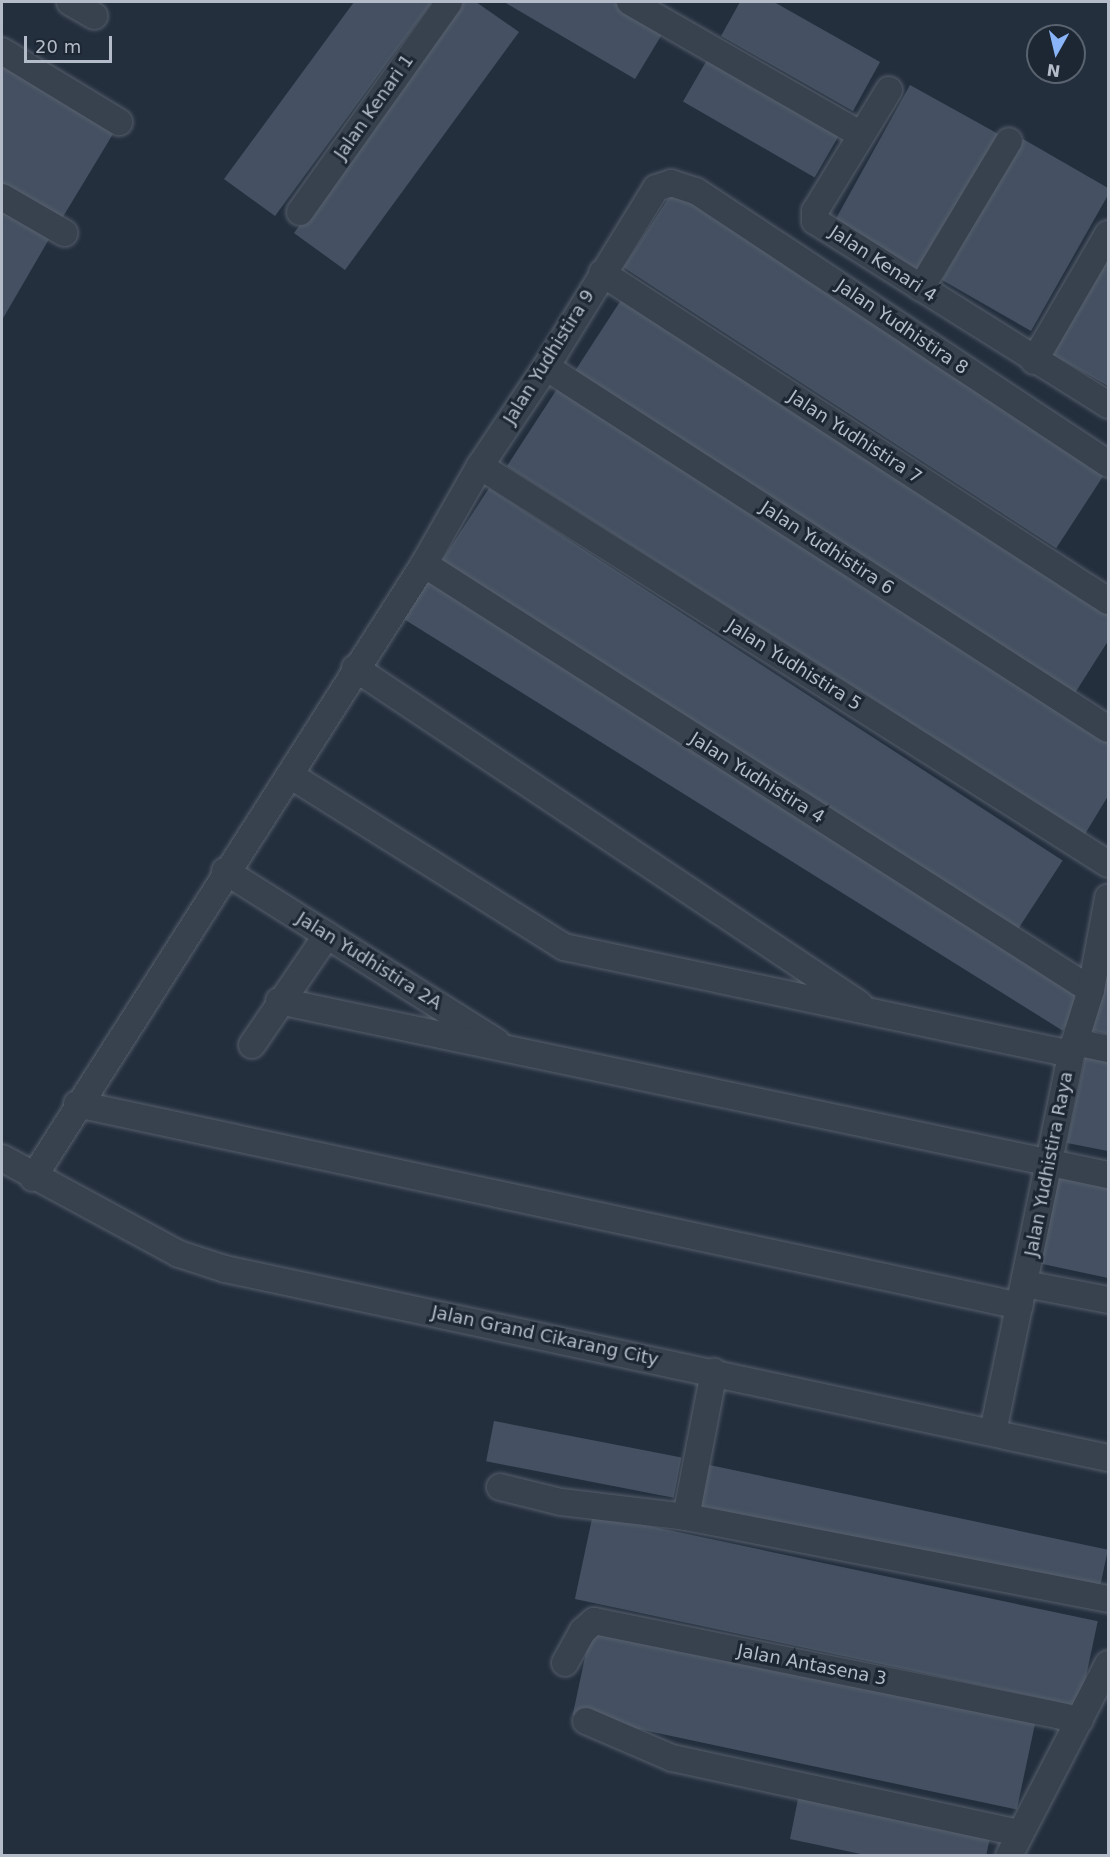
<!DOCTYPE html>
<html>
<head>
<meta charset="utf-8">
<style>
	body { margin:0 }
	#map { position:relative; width:1110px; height:1857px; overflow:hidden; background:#242f3e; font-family:"DejaVu Sans",sans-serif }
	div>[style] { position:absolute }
	.building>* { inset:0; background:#455162; transform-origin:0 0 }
	.roads { filter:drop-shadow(0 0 2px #565f6c) drop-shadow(0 0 2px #565f6c) }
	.street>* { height:26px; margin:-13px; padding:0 13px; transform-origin:13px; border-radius:13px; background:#38414e }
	span { translate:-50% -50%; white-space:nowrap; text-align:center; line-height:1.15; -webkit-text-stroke:6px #1d2633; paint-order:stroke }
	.street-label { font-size:18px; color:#b4bcc9 }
	.frame { position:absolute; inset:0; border:3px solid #b4bcc9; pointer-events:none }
	.north { position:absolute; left:1026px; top:24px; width:60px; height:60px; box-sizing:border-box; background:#1d2633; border:2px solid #59626f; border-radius:50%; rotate:188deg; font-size:16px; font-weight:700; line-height:24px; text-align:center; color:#b4bcc9 }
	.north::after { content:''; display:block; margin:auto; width:21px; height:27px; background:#8ab4f8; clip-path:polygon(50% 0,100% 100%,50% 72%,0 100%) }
	.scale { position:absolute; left:24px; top:36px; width:88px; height:27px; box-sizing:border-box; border:3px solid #b4bcc9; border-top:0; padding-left:8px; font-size:18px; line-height:21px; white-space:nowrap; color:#b4bcc9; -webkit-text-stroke:4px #1d2633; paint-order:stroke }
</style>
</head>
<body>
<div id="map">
	<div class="building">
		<div style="clip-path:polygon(354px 2px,432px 2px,275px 216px,224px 179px)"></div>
		<div style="clip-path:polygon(463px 2px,476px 2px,519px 32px,345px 270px,294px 233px)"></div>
		<div style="clip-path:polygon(504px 2px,614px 2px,664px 31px,635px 79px)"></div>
		<div style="clip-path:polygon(740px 2px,774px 2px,880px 62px,853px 111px,721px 36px)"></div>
		<div style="left:711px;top:53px;width:152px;height:56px;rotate:30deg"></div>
		<div style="clip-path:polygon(2px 61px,116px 129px,58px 225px,2px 191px)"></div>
		<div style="left:910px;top:85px;width:102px;height:162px;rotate:29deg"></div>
		<div style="clip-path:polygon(1023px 139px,1108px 188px,1108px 195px,1031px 331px,942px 280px)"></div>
		<div style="left:673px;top:191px;width:516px;height:91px;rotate:33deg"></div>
		<div style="clip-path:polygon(2px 204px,52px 234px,2px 320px)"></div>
		<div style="clip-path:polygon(1108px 258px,1108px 386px,1053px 355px)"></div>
		<div style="clip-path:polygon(623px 297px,1108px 607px,1108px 641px,1075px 693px,573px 374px)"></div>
		<div style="clip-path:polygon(557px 389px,1108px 741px,1108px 796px,1085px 834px,507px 466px)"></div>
		<div style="left:489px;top:488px;width:684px;height:91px;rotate:33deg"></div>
		<div style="left:420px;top:576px;width:786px;height:45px;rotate:32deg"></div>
		<div style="clip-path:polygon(1108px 950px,1108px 1034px,1090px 1030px)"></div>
		<div style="clip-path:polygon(1086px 1054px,1108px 1059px,1108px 1151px,1067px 1143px)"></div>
		<div style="clip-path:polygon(1058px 1175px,1108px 1186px,1108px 1278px,1038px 1263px)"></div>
		<div style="left:494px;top:1421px;width:191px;height:41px;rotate:11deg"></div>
		<div style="left:700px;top:1463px;width:417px;height:42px;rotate:12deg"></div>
		<div style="left:593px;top:1514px;width:516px;height:87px;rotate:12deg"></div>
		<div style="left:591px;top:1629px;width:454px;height:88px;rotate:12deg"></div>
		<div style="clip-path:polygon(799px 1794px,991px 1833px,986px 1856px,870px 1856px,790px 1839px)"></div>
	</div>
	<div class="roads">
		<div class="street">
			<div style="left:70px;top:2px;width:28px;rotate:30deg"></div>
			<div style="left:630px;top:2px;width:265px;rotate:29.9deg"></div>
			<div style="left:2px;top:51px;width:137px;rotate:31.3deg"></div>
			<div style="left:889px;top:90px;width:142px;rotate:121.4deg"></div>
			<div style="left:815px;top:211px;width:10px;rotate:90deg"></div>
			<div style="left:815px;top:221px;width:346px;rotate:32.1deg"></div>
			<div style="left:2px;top:197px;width:72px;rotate:30.1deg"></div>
			<div style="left:300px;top:212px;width:257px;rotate:-54.6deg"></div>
			<div style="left:602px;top:273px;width:603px;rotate:32.95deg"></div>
			<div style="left:921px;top:288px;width:171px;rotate:-59.1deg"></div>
			<div style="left:1034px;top:361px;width:147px;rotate:-59.8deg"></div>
			<div style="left:546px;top:367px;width:668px;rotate:32.79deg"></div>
			<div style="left:480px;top:466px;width:743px;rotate:32.36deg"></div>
			<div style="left:424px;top:564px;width:791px;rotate:32.57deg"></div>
			<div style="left:355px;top:668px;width:606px;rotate:33.69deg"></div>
			<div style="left:290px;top:775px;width:324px;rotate:32.1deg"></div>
			<div style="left:564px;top:947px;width:518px;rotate:11.92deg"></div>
			<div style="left:225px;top:871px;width:321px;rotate:32.2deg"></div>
			<div style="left:279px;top:1001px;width:847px;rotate:11.85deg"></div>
			<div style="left:1075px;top:1042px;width:34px;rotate:12deg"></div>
			<div style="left:252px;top:1045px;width:133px;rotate:-55.7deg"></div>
			<div style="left:77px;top:1104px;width:964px;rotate:12.09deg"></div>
			<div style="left:2px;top:1158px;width:201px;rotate:28.5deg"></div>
			<div style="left:179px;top:1254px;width:48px;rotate:18.1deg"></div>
			<div style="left:225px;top:1269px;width:903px;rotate:12.08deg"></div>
			<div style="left:33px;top:1178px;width:728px;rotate:-57.51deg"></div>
			<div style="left:424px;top:564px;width:113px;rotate:-60.3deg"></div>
			<div style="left:480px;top:466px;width:119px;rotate:-56.3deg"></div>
			<div style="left:546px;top:367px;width:210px;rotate:-58.4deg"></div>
			<div style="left:656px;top:188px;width:16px;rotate:-18deg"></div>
			<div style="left:671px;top:183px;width:26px;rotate:18deg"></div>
			<div style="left:696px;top:191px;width:494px;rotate:33.5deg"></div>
			<div style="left:1025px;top:1284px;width:85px;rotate:10.9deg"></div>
			<div style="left:993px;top:1432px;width:386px;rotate:-78.3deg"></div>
			<div style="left:1071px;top:1054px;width:67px;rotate:-72.6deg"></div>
			<div style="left:1091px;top:990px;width:94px;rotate:-79.5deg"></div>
			<div style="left:500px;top:1487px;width:63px;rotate:13.8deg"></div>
			<div style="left:561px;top:1502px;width:126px;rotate:6.8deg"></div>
			<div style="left:686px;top:1517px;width:430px;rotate:11deg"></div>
			<div style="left:686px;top:1517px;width:148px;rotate:-79.1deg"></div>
			<div style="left:565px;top:1663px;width:37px;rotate:-61deg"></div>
			<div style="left:583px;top:1631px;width:15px;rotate:-42deg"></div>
			<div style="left:594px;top:1621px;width:496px;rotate:11.5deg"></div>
			<div style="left:586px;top:1721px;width:94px;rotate:23.3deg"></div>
			<div style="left:672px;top:1758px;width:356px;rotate:12.2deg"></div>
			<div style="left:1009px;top:1856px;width:216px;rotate:-62.7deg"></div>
		</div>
	</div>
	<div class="street-label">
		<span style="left:374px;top:107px;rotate:-55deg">Jalan Kenari 1</span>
		<span style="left:883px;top:264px;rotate:33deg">Jalan Kenari 4</span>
		<span style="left:902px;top:327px;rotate:34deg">Jalan Yudhistira 8</span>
		<span style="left:549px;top:357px;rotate:-58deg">Jalan Yudhistira 9</span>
		<span style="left:855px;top:437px;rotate:33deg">Jalan Yudhistira 7</span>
		<span style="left:827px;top:548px;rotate:33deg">Jalan Yudhistira 6</span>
		<span style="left:794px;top:665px;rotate:32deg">Jalan Yudhistira 5</span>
		<span style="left:757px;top:778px;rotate:32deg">Jalan Yudhistira 4</span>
		<span style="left:369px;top:961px;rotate:32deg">Jalan Yudhistira 2A</span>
		<span style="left:1049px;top:1164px;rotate:-79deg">Jalan Yudhistira Raya</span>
		<span style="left:545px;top:1336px;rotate:12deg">Jalan Grand Cikarang City</span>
		<span style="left:812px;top:1665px;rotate:11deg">Jalan Antasena 3</span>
	</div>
	<div class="frame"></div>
	<div class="north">N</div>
	<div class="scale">20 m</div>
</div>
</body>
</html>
